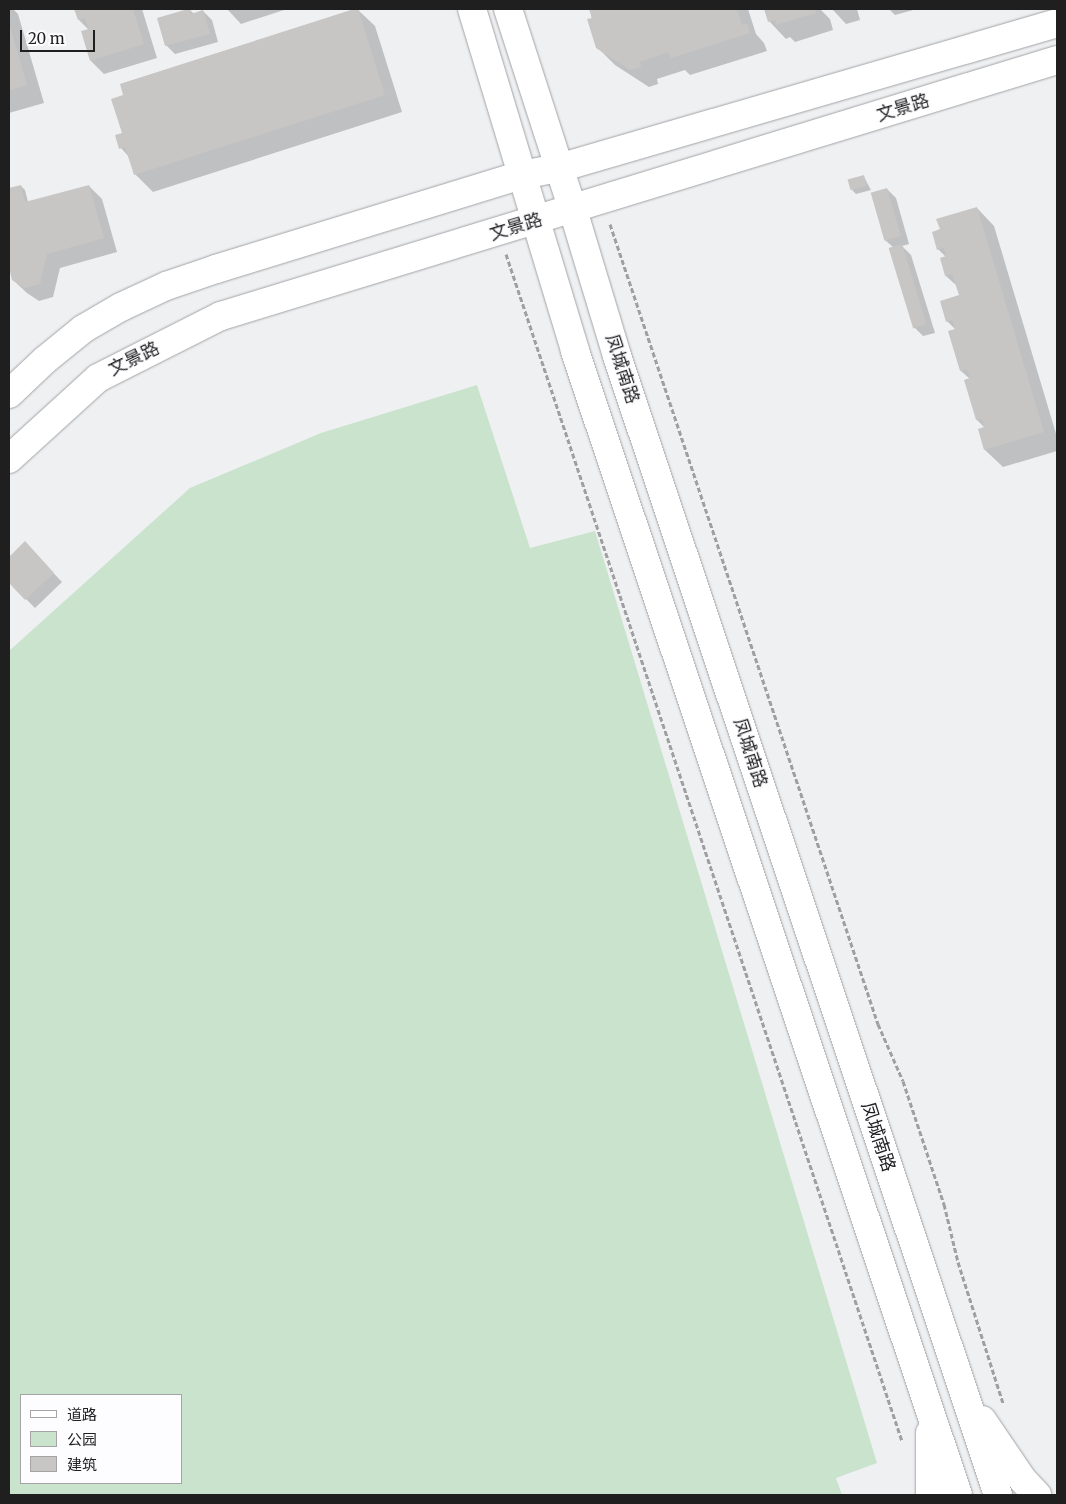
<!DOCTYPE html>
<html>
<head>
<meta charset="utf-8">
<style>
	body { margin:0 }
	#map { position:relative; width:1066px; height:1504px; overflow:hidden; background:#eff0f2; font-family:Merriweather,"Noto Sans SC",serif }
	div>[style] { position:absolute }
	.green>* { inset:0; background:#cae3cd }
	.shadow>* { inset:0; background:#0003 }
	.building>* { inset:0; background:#c8c6c4; transform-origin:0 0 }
	.path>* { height:3px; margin-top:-1.5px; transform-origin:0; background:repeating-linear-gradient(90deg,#9f9fa1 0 5px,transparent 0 7.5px) }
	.roads { filter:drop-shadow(0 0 1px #a2a3a5) drop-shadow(0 0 1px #a2a3a5) }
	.tertiary>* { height:28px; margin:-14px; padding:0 14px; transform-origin:14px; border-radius:14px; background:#fff }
	.secondary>* { height:28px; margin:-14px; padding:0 14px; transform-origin:14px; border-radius:14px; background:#fff }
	span { translate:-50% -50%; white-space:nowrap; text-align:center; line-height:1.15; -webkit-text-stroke:4px #fdfdff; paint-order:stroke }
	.street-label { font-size:18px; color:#1f1f20 }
	.frame { position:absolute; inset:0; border:10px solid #1f1f20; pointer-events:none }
	.legend { position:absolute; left:20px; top:1394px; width:162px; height:90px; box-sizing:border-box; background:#fdfdff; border:1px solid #a4a4a6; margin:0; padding:6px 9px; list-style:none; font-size:15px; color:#1f1f20 }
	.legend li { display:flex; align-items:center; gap:10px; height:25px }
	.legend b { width:25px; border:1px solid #a4a4a6 }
	.scale { position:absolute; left:20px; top:30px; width:75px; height:22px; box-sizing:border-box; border:2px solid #1f1f20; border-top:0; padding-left:6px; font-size:15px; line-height:18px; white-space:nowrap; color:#1f1f20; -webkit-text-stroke:4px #fdfdff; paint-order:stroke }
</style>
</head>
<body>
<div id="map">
	<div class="green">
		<div style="clip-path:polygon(evenodd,477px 385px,530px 548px,595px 531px,877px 1463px,836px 1478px,842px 1495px,9px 1495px,9px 651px,190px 488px,321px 433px,477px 385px,21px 1395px,181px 1395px,181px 1483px,21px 1483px,21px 1395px)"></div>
	</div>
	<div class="shadow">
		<div style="clip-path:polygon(9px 9px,13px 9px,18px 14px,44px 103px,9px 113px)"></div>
		<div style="clip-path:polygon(75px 9px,142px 9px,157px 58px,104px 74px,91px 61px,89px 30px,79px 20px)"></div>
		<div style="clip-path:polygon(227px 9px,284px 9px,284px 10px,241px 24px)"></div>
		<div style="clip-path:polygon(357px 9px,375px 26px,402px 112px,153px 192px,135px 174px,130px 158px,121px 148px,124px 134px,125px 96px,121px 84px)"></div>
		<div style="clip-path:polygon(590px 9px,748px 9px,756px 34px,764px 43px,767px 51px,690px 75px,685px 70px,657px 79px,658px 84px,649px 87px,615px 65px,597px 47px)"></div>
		<div style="clip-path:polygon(765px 9px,820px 9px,830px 19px,833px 30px,795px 42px,790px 37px,786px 39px,769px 21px)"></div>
		<div style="clip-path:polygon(832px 9px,857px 9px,860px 20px,846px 24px)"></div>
		<div style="clip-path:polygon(889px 9px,917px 9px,895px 15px)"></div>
		<div style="clip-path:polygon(190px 10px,194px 14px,203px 11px,212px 20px,218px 42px,175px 54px,166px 45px)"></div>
		<div style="clip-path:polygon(864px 177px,871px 190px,856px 194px,852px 190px)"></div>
		<div style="clip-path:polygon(21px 186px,25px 190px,28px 202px,89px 186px,102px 199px,117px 252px,60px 268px,53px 297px,39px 301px,27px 293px,13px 280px,9px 263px,9px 189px)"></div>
		<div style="clip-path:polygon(887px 189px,896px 198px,909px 244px,902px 246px,911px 255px,935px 333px,923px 336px,914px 327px,894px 248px,885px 240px)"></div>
		<div style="clip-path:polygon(977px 208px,994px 226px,1057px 437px,1057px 451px,1003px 467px,985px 450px,985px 428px,977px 420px,970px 379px,961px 371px,950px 332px,956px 330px,947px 321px,960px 296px,958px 287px,946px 276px,941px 259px,946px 257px,938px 249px)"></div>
		<div style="clip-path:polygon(25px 543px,62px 582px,35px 608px,9px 582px,9px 559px)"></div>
	</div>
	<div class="building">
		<div style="clip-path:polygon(74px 9px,133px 9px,144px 44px,90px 61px,81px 31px,89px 29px,85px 18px,78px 20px)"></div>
		<div style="clip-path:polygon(188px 9px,190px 9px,191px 14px,203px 10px,210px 34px,165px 46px,157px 18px)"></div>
		<div style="clip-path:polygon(354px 9px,358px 9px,385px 95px,134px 175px,125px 147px,119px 149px,115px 135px,122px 133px,111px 99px,123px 95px,120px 84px)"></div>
		<div style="clip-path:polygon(589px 9px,737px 9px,742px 25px,747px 24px,750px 33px,671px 58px,668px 52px,640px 62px,641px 67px,630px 70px,596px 48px,587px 19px,592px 18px)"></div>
		<div style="clip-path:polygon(764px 9px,815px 9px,816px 13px,776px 25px,775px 20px,768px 22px)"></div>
		<div style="clip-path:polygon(9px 23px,27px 85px,9px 91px)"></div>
		<div style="left:864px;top:175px;width:11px;height:17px;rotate:75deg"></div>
		<div style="clip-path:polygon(21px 185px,25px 202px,89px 185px,104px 238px,47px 254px,40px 284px,25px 288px,12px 280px,9px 267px,9px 206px,14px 205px,9px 206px,9px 188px)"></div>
		<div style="left:887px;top:188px;width:50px;height:17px;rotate:74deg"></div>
		<div style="clip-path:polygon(977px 207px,1044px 432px,984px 450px,978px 429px,984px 427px,982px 419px,976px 420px,964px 380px,970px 378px,967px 369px,960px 371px,948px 331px,955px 329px,952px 320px,946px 322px,940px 301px,959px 295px,952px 274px,945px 276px,940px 258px,946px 256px,944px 248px,937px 250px,932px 232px,940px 229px,936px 219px)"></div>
		<div style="left:902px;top:244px;width:84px;height:14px;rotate:73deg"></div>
		<div style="clip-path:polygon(25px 541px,54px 573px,25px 600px,9px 583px,9px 557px)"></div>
	</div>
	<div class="path">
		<div style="left:610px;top:224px;width:844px;rotate:71.48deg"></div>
		<div style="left:878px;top:1024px;width:62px;rotate:66.3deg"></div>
		<div style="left:903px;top:1081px;width:130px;rotate:71.6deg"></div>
		<div style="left:944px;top:1204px;width:60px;rotate:76.4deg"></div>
		<div style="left:958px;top:1262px;width:148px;rotate:72.3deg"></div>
		<div style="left:506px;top:254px;width:1251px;rotate:71.55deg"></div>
	</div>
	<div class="roads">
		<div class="tertiary">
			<div style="left:472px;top:9px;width:357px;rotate:73.2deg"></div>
			<div style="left:575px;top:351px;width:1206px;rotate:71.49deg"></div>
			<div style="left:508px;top:9px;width:211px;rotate:72.1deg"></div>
			<div style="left:573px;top:210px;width:152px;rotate:73.2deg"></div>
			<div style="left:617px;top:356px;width:1201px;rotate:71.5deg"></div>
			<div style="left:982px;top:1420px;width:73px;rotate:55.7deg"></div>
			<div style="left:1023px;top:1480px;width:21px;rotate:47deg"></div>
			<div style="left:930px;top:1433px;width:62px;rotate:90deg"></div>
		</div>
		<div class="secondary">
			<div style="left:9px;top:394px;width:50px;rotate:-43.4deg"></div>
			<div style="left:45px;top:360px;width:49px;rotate:-39.2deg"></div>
			<div style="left:83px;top:329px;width:44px;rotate:-30.1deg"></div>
			<div style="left:121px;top:307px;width:50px;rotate:-25deg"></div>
			<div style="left:166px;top:286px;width:53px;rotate:-18.8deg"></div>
			<div style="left:216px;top:269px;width:320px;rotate:-17.1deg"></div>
			<div style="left:522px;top:175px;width:38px;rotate:-11deg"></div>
			<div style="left:559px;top:168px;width:519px;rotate:-16.23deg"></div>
			<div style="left:9px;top:459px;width:120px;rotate:-42.3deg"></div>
			<div style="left:98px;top:378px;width:138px;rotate:-26.8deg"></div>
			<div style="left:221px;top:316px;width:874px;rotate:-17.03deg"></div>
		</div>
	</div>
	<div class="street-label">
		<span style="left:903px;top:108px;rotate:-17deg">文景路</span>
		<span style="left:516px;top:227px;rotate:-17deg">文景路</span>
		<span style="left:134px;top:359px;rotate:-26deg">文景路</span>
		<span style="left:622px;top:369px;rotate:72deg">凤城南路</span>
		<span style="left:750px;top:753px;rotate:72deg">凤城南路</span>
		<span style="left:878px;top:1137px;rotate:72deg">凤城南路</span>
	</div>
	<div class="frame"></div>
	<ul class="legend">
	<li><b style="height:6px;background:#fff"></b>道路</li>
	<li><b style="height:14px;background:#cae3cd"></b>公园</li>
	<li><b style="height:14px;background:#c8c6c4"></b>建筑</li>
	</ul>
	<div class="scale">20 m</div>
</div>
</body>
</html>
